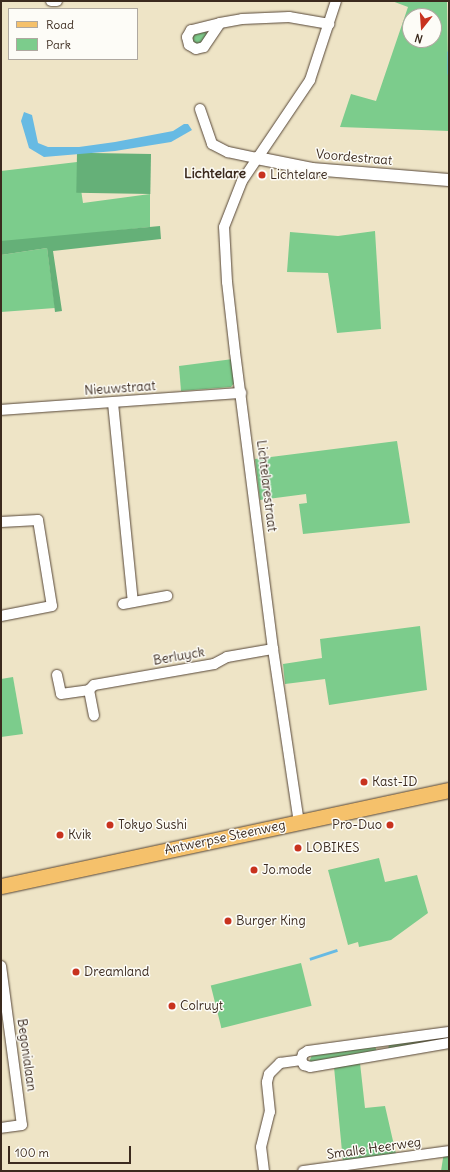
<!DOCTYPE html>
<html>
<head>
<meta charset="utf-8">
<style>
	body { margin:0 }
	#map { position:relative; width:450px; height:1172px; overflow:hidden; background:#eee4c6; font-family:Delius,sans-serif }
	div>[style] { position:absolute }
	.green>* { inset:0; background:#7ccc8c; transform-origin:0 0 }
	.forest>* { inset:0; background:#65b078; transform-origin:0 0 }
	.water>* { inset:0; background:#67bae3; transform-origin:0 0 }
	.stream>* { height:2.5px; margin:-1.25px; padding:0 1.25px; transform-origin:1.25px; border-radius:1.25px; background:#67bae3 }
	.roads { filter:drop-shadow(0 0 1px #564637) drop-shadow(0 0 1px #564637) }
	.minor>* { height:10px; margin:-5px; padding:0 5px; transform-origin:5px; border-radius:5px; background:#fff }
	.tertiary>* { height:12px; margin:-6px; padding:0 6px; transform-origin:6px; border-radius:6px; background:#fff }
	.primary>* { height:15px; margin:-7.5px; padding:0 7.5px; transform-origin:7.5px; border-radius:7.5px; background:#f5c16b }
	.dots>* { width:11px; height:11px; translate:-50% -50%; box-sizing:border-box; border:2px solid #fdfcf7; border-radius:50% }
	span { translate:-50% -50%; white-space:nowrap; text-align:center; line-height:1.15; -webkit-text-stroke:3px #fdfcf7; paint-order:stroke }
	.street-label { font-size:13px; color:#3b2a1e }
	.poi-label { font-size:13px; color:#3b2a1e }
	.left { translate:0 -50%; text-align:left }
	.right { translate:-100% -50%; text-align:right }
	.neighbourhood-label { font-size:14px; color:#3b2a1e; font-weight:700 }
	.frame { position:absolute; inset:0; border:2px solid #3b2a1e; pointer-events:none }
	.legend { position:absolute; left:8px; top:8px; width:130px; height:52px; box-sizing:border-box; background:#fdfcf7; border:1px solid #afa8a0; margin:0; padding:5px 7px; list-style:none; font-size:12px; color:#3b2a1e }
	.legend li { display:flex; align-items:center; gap:8px; height:20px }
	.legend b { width:20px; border:1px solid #afa8a0 }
	.north { position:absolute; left:402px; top:8px; width:40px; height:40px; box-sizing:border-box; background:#fdfcf7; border:1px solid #afa8a0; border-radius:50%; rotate:197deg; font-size:11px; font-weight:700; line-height:16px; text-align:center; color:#3b2a1e }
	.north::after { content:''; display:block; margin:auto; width:14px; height:18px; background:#c8321e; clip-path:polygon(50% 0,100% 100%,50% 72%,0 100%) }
	.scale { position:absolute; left:8px; top:1146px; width:123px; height:18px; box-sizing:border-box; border:2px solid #3b2a1e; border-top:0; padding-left:5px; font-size:12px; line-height:14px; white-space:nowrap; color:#3b2a1e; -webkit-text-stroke:3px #fdfcf7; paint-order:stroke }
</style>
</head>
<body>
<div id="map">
	<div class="green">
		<div style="clip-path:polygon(evenodd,392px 1px,447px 1px,449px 131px,340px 127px,351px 94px,376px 101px,408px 7px,392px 1px,410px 16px,434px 16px,434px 40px,410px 40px,410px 16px)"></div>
		<div style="clip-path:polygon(205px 31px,208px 35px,202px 46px,193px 46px,192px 35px)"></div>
		<div style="clip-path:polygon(77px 162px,83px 203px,150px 194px,150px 227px,1px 243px,1px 171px)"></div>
		<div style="clip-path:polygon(375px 231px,381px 329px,337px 333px,328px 273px,287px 272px,290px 232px,338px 236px)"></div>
		<div style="clip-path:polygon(47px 248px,55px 308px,1px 312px,1px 255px)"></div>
		<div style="clip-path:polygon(233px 359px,235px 382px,231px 387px,181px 391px,179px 366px)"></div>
		<div style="clip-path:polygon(397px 441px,410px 523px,303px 534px,299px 504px,307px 503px,306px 494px,260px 500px,255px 459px)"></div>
		<div style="clip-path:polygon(420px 626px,427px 690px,329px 705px,325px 679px,285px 684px,283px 664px,322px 658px,320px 639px)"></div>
		<div style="clip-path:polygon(13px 677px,23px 734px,1px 737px,1px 679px)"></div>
		<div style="clip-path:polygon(379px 858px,385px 882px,417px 875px,428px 913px,391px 940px,359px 947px,358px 942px,348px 945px,328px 870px)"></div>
		<div style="left:301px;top:963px;width:44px;height:93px;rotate:76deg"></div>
		<div style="clip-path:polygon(449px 1034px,449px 1042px,388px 1050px,389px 1044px)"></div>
		<div style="clip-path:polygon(375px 1046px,377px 1052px,312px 1065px,309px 1062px,312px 1055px)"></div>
		<div style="clip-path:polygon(360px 1063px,365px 1108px,385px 1106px,396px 1154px,343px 1162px,334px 1067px)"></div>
		<div style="clip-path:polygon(449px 1151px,449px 1171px,441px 1171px,444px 1152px)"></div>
	</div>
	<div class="forest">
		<div style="left:151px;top:154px;width:40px;height:74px;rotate:91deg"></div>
		<div style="clip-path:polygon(160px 226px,161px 239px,53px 251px,62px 311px,55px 312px,47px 248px,1px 255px,1px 241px)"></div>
	</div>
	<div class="water">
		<div style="clip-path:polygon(24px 112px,32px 115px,38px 143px,48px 147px,79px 147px,115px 142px,173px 131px,184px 124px,188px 124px,192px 130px,171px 142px,115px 151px,44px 157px,29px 148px,21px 121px)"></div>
		<div style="left:337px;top:949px;width:3px;height:29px;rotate:72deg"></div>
	</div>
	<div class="stream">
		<div style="left:449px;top:52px;width:21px;rotate:90deg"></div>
	</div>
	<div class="roads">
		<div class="minor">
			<div style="left:51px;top:1px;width:6px"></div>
			<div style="left:220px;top:23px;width:30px;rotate:166deg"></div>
			<div style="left:191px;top:30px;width:8px;rotate:120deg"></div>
			<div style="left:187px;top:37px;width:8px;rotate:76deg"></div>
			<div style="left:189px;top:45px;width:8px;rotate:30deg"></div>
			<div style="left:196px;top:49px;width:8px;rotate:-14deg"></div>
			<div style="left:204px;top:47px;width:29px;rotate:-56deg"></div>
			<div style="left:220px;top:23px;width:22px;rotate:-10deg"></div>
			<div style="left:242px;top:19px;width:47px;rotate:-2.4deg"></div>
			<div style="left:289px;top:17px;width:41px;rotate:9.9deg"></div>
			<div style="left:200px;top:109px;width:37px;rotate:71deg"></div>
			<div style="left:212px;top:144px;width:18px;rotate:27deg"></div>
			<div style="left:228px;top:152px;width:30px;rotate:12deg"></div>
			<div style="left:113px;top:403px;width:200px;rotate:84.3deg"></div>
			<div style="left:1px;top:410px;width:241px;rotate:-4.1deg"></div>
			<div style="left:1px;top:522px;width:37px;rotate:-3deg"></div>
			<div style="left:38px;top:520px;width:87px;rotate:80.8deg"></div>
			<div style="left:52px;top:606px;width:52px;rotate:168.9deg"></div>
			<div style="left:123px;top:604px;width:45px;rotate:-10.3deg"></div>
			<div style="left:57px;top:675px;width:19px;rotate:78deg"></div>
			<div style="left:61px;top:694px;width:28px;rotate:-8deg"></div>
			<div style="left:89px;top:690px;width:7px;rotate:-45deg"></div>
			<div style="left:94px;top:685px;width:122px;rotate:-9.9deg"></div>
			<div style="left:214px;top:664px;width:15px;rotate:-28deg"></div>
			<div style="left:227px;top:657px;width:47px;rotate:-9.9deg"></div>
			<div style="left:89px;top:690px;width:26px;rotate:79deg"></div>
			<div style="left:299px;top:823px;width:176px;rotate:-98.5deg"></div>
			<div style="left:273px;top:649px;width:299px;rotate:-97.3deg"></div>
			<div style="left:235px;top:352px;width:70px;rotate:-96.5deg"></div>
			<div style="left:227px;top:282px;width:55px;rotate:-93.1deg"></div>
			<div style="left:224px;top:227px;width:49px;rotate:-68.6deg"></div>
			<div style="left:242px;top:181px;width:122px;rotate:-56deg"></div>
			<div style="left:310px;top:80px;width:83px;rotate:-71.8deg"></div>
			<div style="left:1px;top:966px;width:160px;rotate:82.5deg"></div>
			<div style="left:22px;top:1125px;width:21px;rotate:172deg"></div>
			<div style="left:301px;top:1060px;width:6px;rotate:-72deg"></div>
			<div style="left:303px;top:1054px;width:6px;rotate:-31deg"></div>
			<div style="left:308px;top:1051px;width:142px;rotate:-7.7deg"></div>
			<div style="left:301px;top:1060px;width:6px;rotate:59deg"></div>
			<div style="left:304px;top:1065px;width:6px;rotate:18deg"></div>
			<div style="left:310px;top:1067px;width:141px;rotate:-9.8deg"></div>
			<div style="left:264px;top:1171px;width:24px;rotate:-97deg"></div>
			<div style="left:261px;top:1147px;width:36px;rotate:-76deg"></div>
			<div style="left:270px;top:1112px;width:30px;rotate:-96deg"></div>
			<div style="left:267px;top:1082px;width:8px;rotate:-76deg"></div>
			<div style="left:269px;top:1074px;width:16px;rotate:-45deg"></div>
			<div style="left:280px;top:1063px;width:21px;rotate:-8deg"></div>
			<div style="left:303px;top:1171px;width:147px;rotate:-7.8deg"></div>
		</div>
		<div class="tertiary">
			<div style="left:257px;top:158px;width:56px;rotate:11.3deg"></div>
			<div style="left:312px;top:169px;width:137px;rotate:4.6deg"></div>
		</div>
		<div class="primary">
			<div style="left:1px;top:886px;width:458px;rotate:-12.1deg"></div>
		</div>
	</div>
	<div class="dots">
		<div style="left:262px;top:175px;background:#c8321e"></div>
		<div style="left:364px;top:782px;background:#c8321e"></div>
		<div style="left:110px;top:825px;background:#c8321e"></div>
		<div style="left:390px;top:825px;background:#c8321e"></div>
		<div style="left:60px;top:835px;background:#c8321e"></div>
		<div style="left:298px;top:848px;background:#c8321e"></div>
		<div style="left:254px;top:870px;background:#c8321e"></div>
		<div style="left:228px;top:921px;background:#c8321e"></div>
		<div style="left:76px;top:972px;background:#c8321e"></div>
		<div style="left:172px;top:1006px;background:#c8321e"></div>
	</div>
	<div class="street-label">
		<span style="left:354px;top:158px;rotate:5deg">Voordestraat</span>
		<span style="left:120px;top:389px;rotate:-4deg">Nieuwstraat</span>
		<span style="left:266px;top:486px;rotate:83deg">Lichtelarestraat</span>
		<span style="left:179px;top:657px;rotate:-10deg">Berluyck</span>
		<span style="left:225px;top:838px;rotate:-12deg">Antwerpse Steenweg</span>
		<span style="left:26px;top:1055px;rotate:82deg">Begonialaan</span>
		<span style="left:374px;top:1149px;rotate:-8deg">Smalle Heerweg</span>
	</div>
	<div class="poi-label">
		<span class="left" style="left:270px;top:175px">Lichtelare</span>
		<span class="left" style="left:372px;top:782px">Kast-ID</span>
		<span class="left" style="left:118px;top:825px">Tokyo Sushi</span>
		<span class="right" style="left:382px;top:825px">Pro-Duo</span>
		<span class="left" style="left:68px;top:835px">Kvik</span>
		<span class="left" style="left:306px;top:848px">LOBIKES</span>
		<span class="left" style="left:262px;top:870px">Jo.mode</span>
		<span class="left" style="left:236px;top:921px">Burger King</span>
		<span class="left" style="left:84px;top:972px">Dreamland</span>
		<span class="left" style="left:180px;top:1006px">Colruyt</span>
	</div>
	<div class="neighbourhood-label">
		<span style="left:215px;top:173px">Lichtelare</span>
	</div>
	<div class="frame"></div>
	<ul class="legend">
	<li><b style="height:5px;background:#f5c16b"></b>Road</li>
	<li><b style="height:11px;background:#7ccc8c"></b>Park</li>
	</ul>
	<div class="north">N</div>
	<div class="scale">100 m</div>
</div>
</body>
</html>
